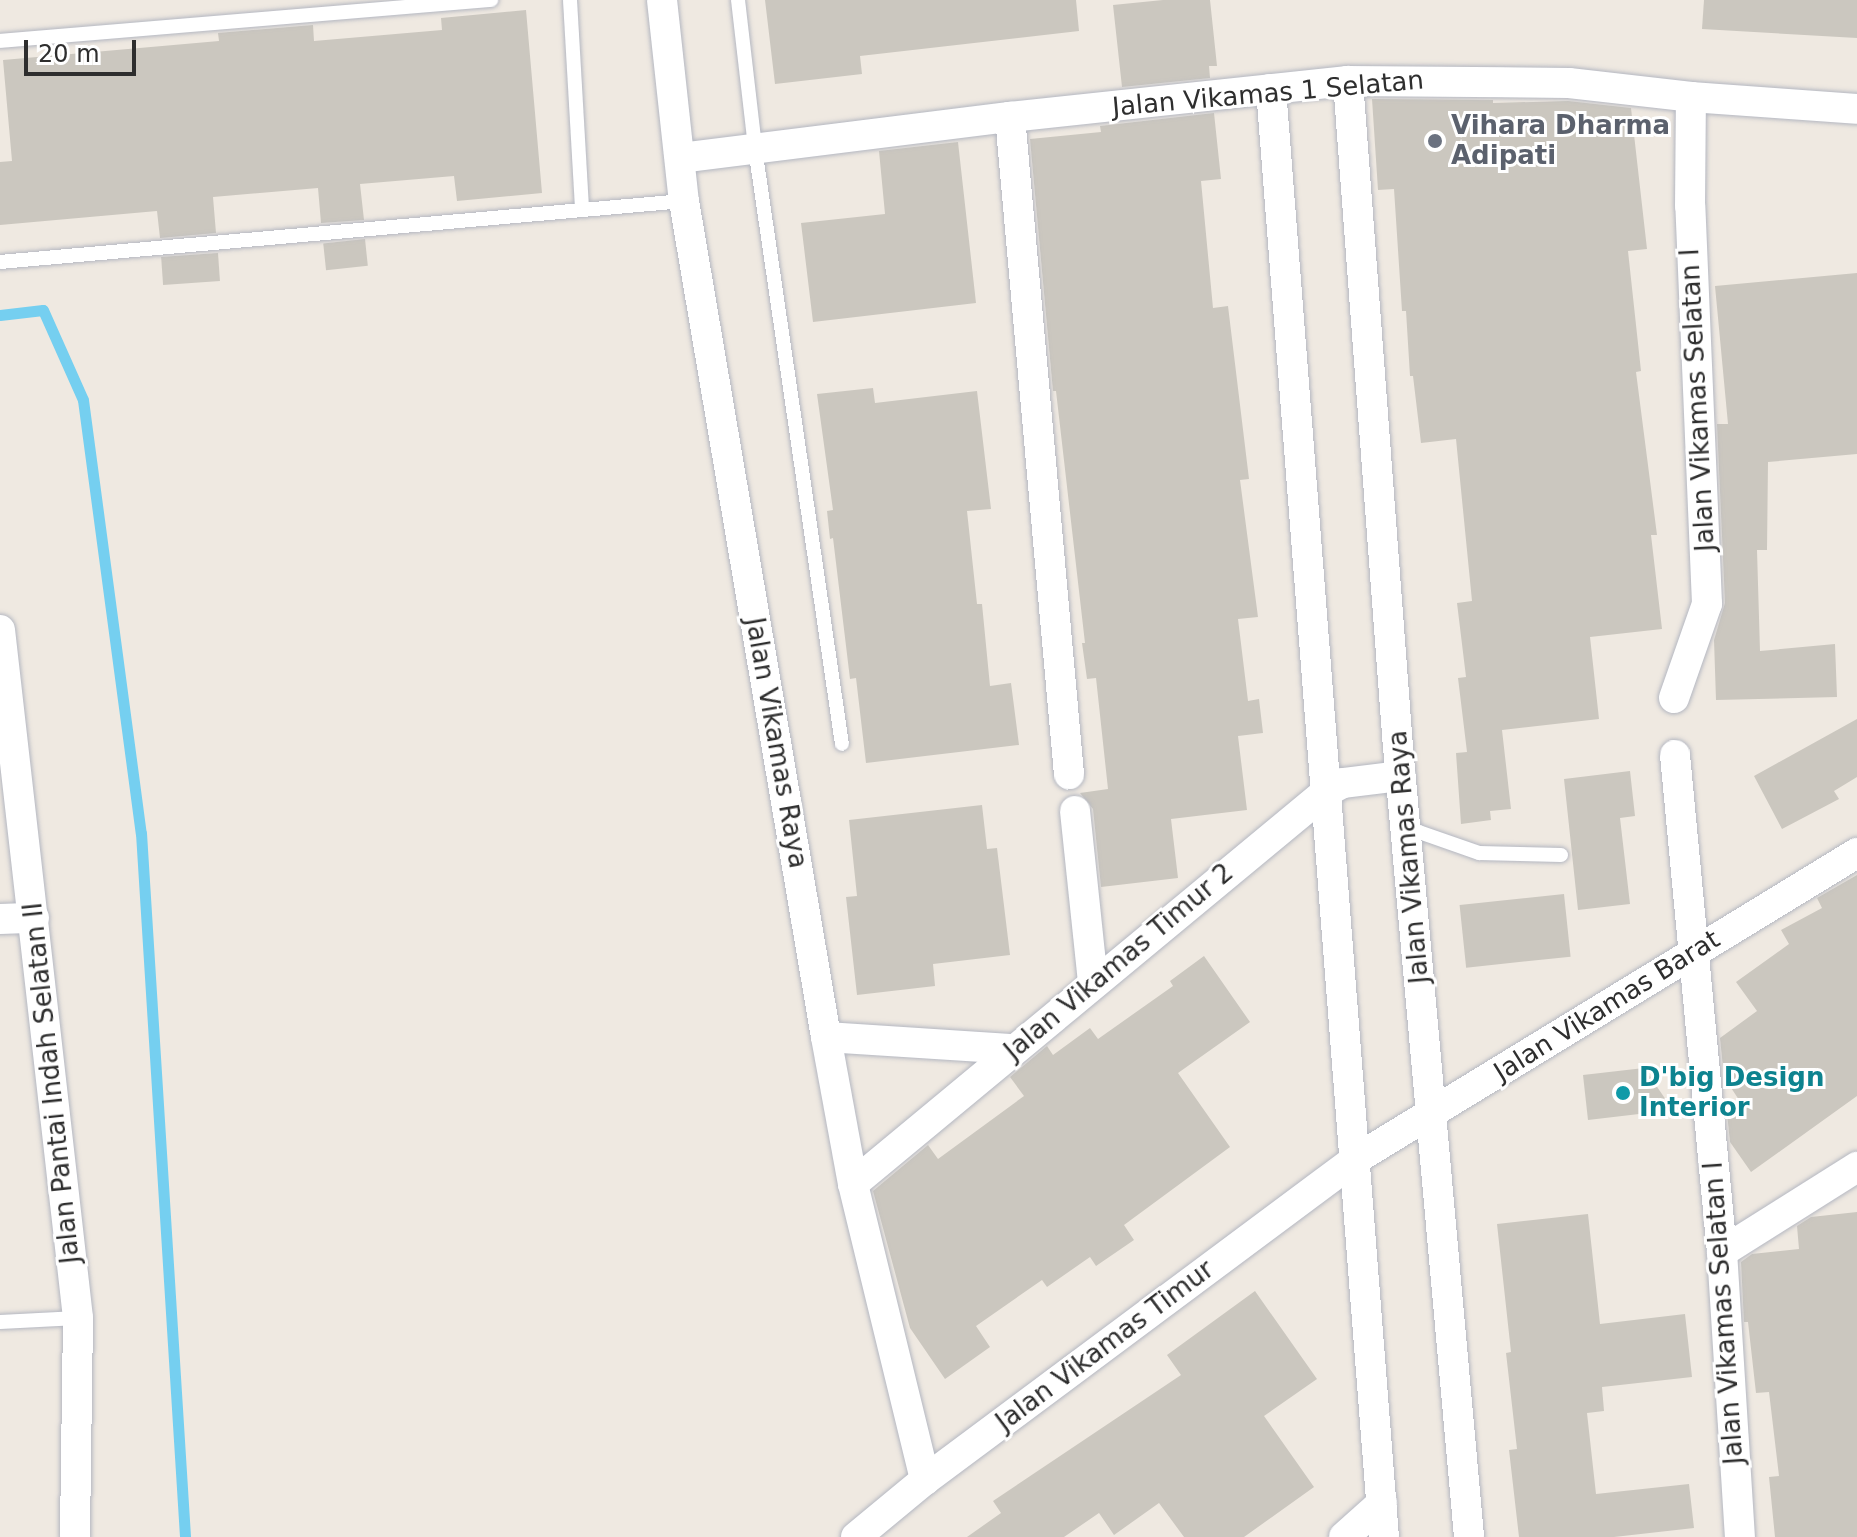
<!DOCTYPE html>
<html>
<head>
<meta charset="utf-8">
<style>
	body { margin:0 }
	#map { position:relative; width:1857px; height:1537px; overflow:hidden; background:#efe9e1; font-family:"DejaVu Sans",sans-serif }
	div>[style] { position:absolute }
	.stream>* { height:11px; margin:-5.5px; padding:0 5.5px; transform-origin:5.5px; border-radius:5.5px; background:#75cff0 }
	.building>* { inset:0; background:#cbc7bf; transform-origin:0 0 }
	.roads { filter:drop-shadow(0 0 2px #b4b7c1) drop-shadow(0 0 2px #b4b7c1) }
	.lane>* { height:14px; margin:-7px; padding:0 7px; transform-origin:7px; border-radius:7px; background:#fff }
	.street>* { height:30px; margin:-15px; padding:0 15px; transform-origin:15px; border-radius:15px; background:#fff }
	.dots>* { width:22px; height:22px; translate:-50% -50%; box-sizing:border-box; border:4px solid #fff; border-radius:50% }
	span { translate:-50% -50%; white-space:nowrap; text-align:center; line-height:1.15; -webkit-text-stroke:6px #fff; paint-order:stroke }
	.street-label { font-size:26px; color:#2e2e2e }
	.worship-label { font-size:26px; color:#5b616d; font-weight:700 }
	.left { translate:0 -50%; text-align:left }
	.culture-label { font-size:26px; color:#0d838f; font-weight:700 }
	.scale { position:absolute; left:24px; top:40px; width:112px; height:36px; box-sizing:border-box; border:4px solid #2e2e2e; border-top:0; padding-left:10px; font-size:24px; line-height:28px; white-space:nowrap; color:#2e2e2e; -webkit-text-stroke:6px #fff; paint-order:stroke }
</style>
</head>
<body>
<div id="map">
	<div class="stream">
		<div style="left:0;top:315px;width:43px;rotate:-6.6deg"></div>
		<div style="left:43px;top:310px;width:98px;rotate:66deg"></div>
		<div style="left:83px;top:400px;width:437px;rotate:82.4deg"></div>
		<div style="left:141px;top:833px;width:705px;rotate:86.42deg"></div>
	</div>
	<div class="building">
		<div style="clip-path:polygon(765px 0,1076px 0,1079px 31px,860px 56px,862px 74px,775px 84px)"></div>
		<div style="clip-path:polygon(1163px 0,1210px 0,1217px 66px,1209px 66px,1210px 78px,1122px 87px,1113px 5px)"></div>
		<div style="clip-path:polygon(1704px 0,1857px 0,1857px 38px,1702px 29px)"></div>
		<div style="clip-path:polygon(526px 10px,542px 193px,457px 201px,454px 176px,360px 184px,364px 220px,321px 223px,318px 188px,213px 197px,216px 233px,160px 238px,157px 211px,0 225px,0 162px,12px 161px,3px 60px,219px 41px,218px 33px,313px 25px,314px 41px,442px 30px,441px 18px)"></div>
		<div style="clip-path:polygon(1372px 99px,1493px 100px,1493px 103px,1568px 101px,1631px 108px,1647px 249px,1628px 251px,1641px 371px,1636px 372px,1657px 535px,1651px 535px,1662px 629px,1590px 637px,1599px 719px,1502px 730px,1511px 809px,1490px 811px,1491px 820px,1461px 824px,1456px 753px,1467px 752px,1458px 678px,1466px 677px,1457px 603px,1472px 601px,1456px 439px,1421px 443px,1413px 376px,1410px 376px,1406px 311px,1402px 311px,1394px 189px,1378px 190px)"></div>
		<div style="clip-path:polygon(1214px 113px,1221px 179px,1201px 181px,1213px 308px,1228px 306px,1249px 479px,1240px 480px,1258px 617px,1238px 619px,1248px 701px,1259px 699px,1263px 733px,1238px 736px,1247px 810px,1171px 819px,1178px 878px,1101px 887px,1093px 809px,1080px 793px,1108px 789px,1096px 678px,1087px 679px,1082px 643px,1085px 643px,1056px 391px,1053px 391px,1030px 139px,1101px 132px,1100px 126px)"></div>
		<div style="clip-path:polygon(958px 142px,976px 303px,813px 322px,801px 223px,885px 214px,879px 151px)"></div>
		<div style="left:365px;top:239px;width:27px;height:42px;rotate:84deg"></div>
		<div style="left:218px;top:253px;width:28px;height:57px;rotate:86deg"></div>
		<div style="clip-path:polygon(1857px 273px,1857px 454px,1768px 462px,1767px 550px,1757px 550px,1760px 651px,1835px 644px,1837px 697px,1716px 700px,1714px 640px,1725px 603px,1717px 424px,1728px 424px,1715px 286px)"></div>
		<div style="clip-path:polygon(873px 388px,875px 403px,977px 391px,991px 509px,967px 511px,977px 604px,982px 604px,990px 686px,1011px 683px,1019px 745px,866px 763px,856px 678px,850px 679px,833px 538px,830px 539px,827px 511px,833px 510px,817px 394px)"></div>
		<div style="clip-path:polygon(1857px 719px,1857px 777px,1834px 791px,1839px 799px,1782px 829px,1754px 776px)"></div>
		<div style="clip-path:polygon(1630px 771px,1635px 816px,1620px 818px,1630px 904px,1578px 910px,1564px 779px)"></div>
		<div style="clip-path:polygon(982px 805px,987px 849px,997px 848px,1010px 955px,933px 964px,935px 986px,857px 995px,846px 897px,857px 896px,849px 820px)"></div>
		<div style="clip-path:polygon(1857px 875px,1857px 1096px,1751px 1172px,1730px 1142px,1727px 1113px,1741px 1103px,1724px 1077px,1720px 1038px,1757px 1011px,1736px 982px,1789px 944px,1781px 930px,1822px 908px,1817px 898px)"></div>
		<div style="left:1564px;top:894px;width:63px;height:105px;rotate:84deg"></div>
		<div style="clip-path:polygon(1204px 956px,1250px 1022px,1178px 1073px,1230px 1147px,1124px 1225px,1134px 1240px,1096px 1266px,1090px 1257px,1047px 1287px,1042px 1280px,976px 1326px,990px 1347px,945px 1379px,910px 1328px,873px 1191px,928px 1145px,938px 1159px,1024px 1096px,1010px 1077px,1047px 1046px,1053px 1055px,1090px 1028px,1098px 1039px,1173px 986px,1170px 981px)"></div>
		<div style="clip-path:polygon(1644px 1068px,1673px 1110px,1588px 1120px,1583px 1075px)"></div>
		<div style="clip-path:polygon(1857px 1212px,1857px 1537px,1775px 1537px,1769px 1477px,1779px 1476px,1769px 1392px,1756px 1393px,1748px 1322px,1744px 1322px,1741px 1262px,1752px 1254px,1799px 1249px,1797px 1226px,1811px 1217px)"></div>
		<div style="clip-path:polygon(1588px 1214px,1600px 1324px,1685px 1314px,1692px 1377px,1602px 1387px,1604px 1411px,1587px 1413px,1596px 1494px,1689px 1484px,1694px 1528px,1614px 1537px,1519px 1537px,1509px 1450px,1517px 1449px,1506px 1353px,1511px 1352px,1497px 1224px)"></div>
		<div style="clip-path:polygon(1255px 1291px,1317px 1379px,1264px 1416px,1314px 1487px,1244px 1537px,1184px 1537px,1159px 1503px,1114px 1535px,1099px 1513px,1064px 1537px,967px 1537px,1001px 1513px,993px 1501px,1181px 1375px,1167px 1355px)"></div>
	</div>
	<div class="roads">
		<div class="lane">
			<div style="left:570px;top:0;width:210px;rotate:86.7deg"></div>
			<div style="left:738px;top:0;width:149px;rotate:83.4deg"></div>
			<div style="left:755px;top:148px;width:602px;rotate:81.7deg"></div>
			<div style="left:0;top:41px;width:493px;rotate:-4.8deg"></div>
			<div style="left:0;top:262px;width:687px;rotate:-5.1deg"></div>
			<div style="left:1407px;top:832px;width:12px"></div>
			<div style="left:1419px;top:832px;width:64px;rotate:19.3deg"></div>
			<div style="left:1479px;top:853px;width:82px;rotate:1.4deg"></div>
			<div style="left:0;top:1322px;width:78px;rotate:-2.9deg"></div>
		</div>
		<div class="street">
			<div style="left:662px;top:0;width:202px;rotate:83.8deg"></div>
			<div style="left:684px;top:201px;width:848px;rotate:80.36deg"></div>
			<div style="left:826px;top:1037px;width:149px;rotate:79.6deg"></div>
			<div style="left:853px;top:1184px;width:305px;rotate:76.3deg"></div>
			<div style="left:1348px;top:81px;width:668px;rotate:85.71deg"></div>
			<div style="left:1398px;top:747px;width:793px;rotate:84.86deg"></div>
			<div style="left:1271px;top:89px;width:1452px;rotate:85.54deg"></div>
			<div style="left:1010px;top:117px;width:660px;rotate:84.87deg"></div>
			<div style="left:680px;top:158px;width:333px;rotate:-7.1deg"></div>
			<div style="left:1010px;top:117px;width:340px;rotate:-6.1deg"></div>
			<div style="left:1348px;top:81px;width:221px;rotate:0.5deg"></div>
			<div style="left:1569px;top:83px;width:123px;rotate:6.5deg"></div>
			<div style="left:1691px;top:97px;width:166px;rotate:4.1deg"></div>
			<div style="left:0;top:630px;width:692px;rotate:83.53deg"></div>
			<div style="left:78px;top:1318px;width:219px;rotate:90.8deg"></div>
			<div style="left:1674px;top:698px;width:100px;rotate:-70.7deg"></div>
			<div style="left:1707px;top:604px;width:398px;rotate:-92.4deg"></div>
			<div style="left:1690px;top:206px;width:109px;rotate:-89.5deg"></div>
			<div style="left:1675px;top:755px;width:499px;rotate:84.6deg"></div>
			<div style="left:1722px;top:1252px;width:286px;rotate:86.4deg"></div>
			<div style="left:1075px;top:811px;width:172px;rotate:84deg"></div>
			<div style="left:0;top:919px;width:34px;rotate:-2deg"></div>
			<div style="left:826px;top:1037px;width:188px;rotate:3.7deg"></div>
			<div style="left:853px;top:1184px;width:614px;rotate:-39.65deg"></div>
			<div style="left:1326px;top:792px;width:19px;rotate:-28deg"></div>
			<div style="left:1343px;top:783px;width:58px;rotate:-6.9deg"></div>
			<div style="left:1722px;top:1252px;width:160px;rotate:-32.2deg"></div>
			<div style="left:856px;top:1537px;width:89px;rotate:-39.6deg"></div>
			<div style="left:925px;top:1480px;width:537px;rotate:-36.68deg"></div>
			<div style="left:1356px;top:1159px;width:587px;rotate:-31.42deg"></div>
			<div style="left:1344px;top:1537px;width:51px;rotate:-41.8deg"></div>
		</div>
	</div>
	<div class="dots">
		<div style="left:1435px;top:141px;background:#6b7280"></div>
		<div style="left:1623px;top:1093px;background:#0f9aa8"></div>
	</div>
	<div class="street-label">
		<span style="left:1268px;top:94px;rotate:-5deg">Jalan Vikamas 1 Selatan</span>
		<span style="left:1698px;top:400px;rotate:-93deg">Jalan Vikamas Selatan I</span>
		<span style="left:776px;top:743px;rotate:80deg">Jalan Vikamas Raya</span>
		<span style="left:1409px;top:857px;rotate:-95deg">Jalan Vikamas Raya</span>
		<span style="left:1119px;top:962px;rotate:-40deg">Jalan Vikamas Timur 2</span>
		<span style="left:1607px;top:1006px;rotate:-32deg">Jalan Vikamas Barat</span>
		<span style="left:52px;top:1083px;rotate:-96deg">Jalan Pantai Indah Selatan II</span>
		<span style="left:1724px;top:1313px;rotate:-94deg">Jalan Vikamas Selatan I</span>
		<span style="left:1105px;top:1346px;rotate:-37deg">Jalan Vikamas Timur</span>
	</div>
	<div class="worship-label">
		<span class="left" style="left:1451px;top:141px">Vihara Dharma<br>Adipati</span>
	</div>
	<div class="culture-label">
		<span class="left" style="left:1639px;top:1093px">D'big Design<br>Interior</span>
	</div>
	<div class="scale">20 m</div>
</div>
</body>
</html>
